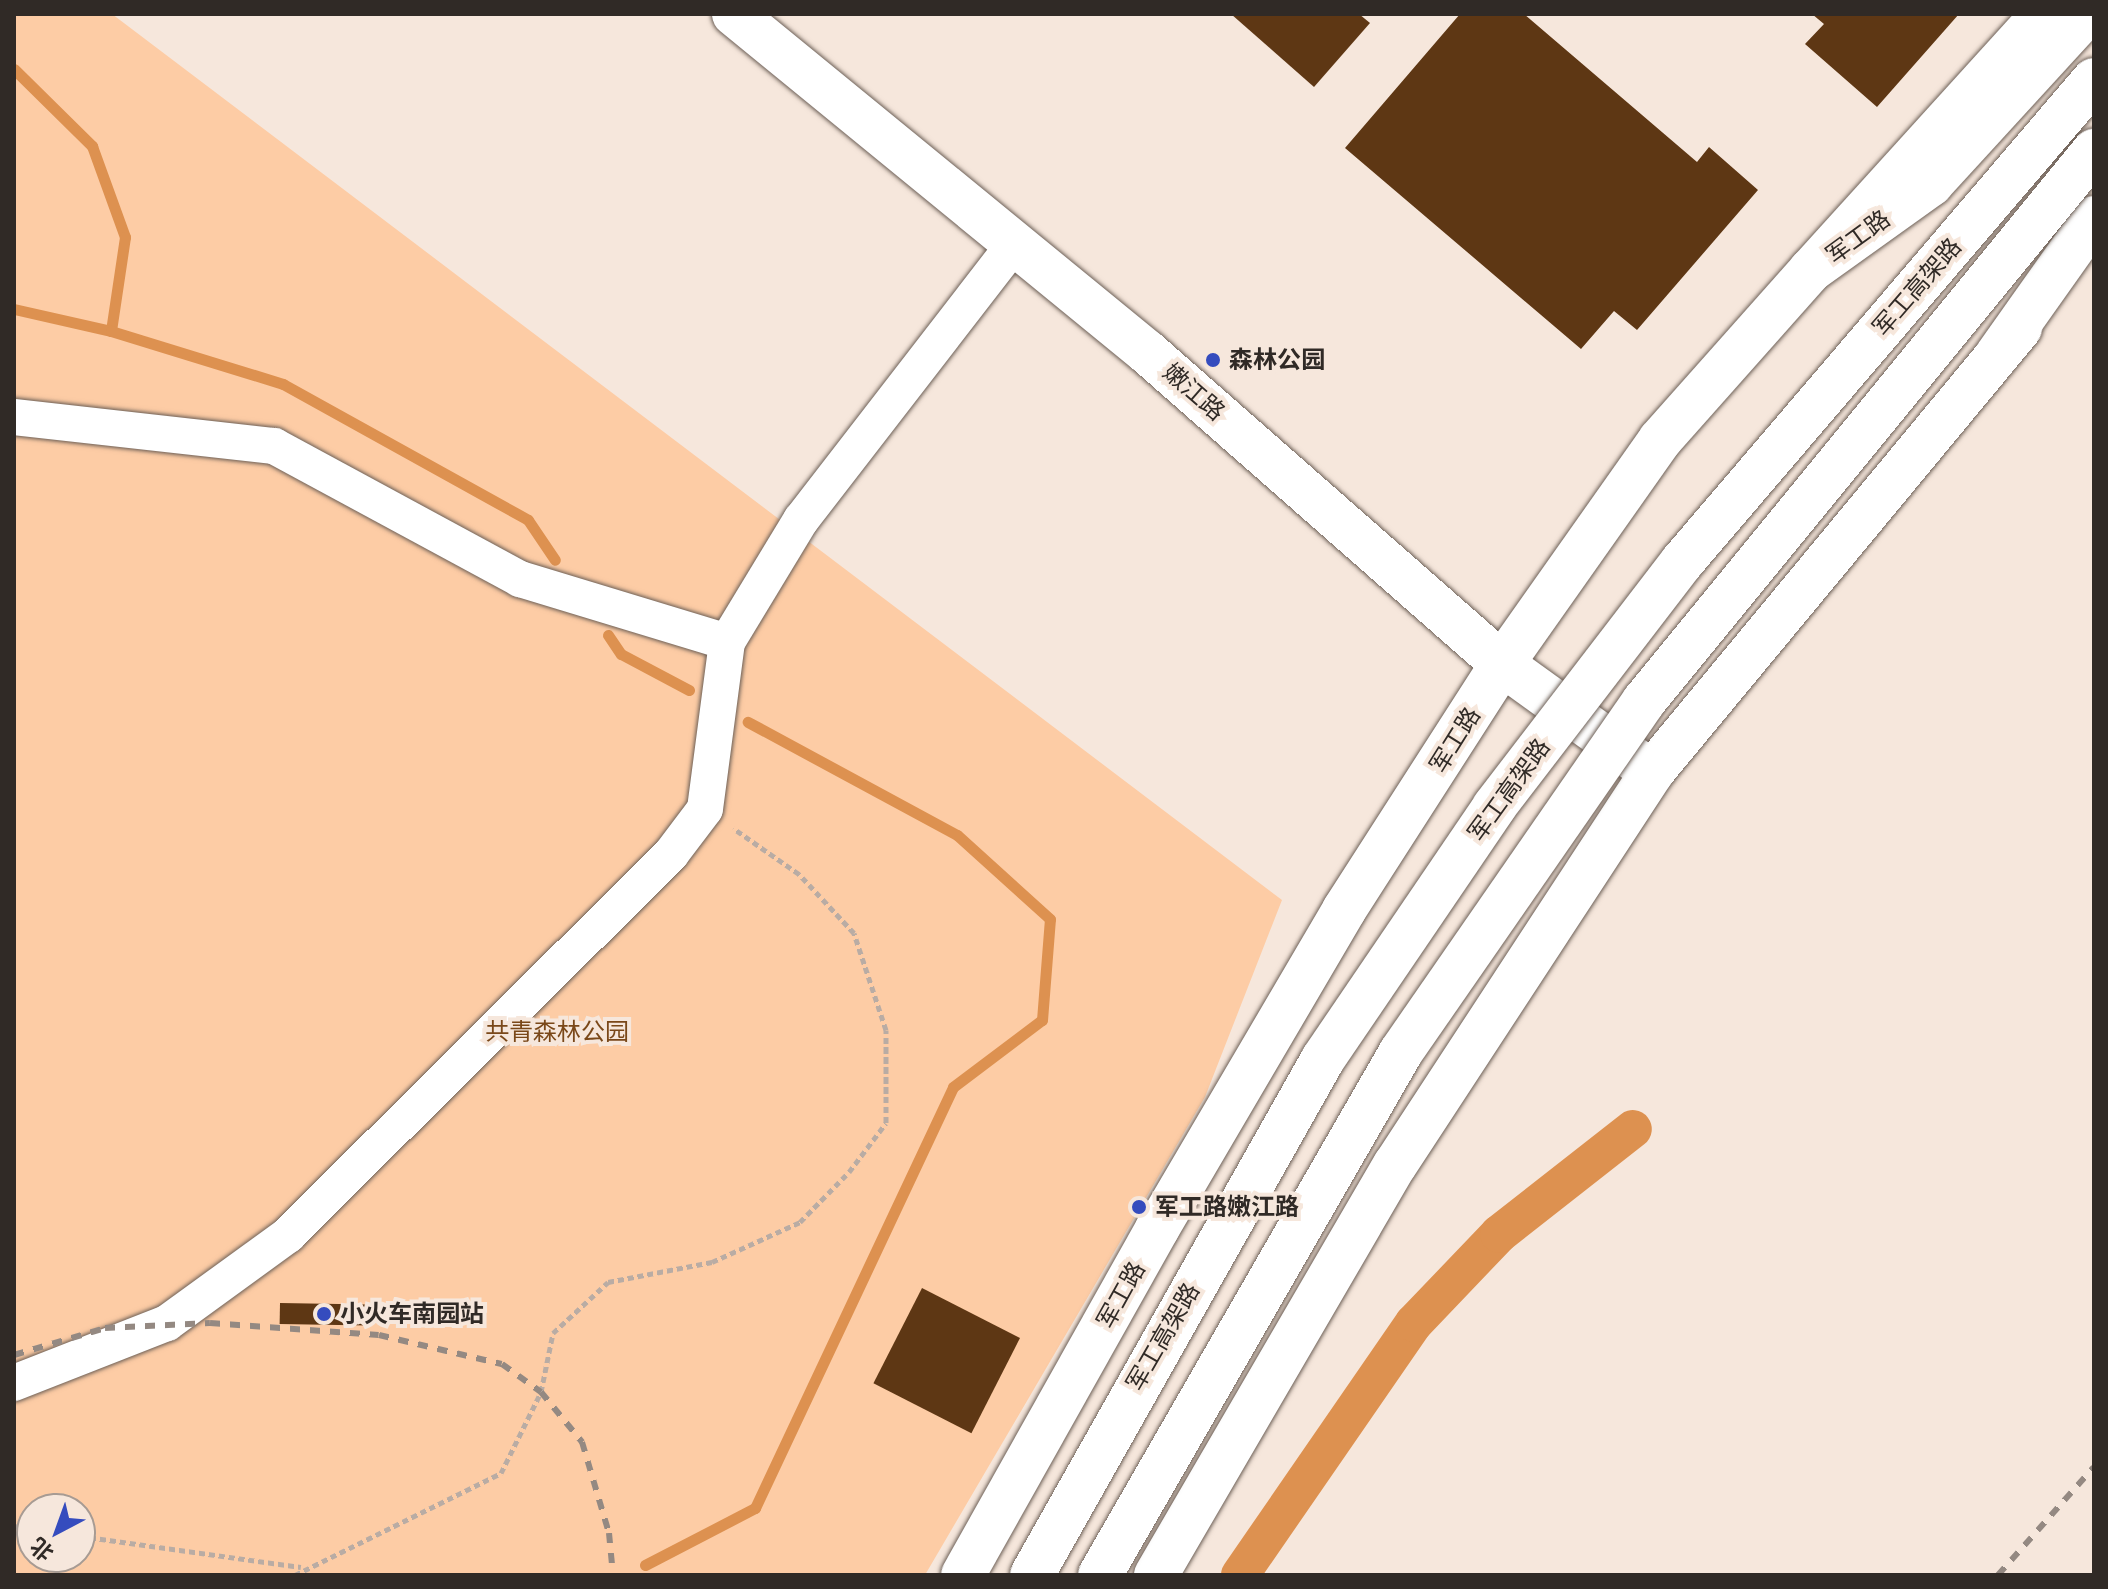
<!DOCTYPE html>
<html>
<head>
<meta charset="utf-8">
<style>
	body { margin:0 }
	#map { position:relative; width:2108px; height:1589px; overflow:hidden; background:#f6e7dc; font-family:Ubuntu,"Noto Sans SC",sans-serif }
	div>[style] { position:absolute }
	.green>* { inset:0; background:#fdcca5 }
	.stream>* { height:11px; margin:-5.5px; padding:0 5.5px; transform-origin:5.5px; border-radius:5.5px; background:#dd9150 }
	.canal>* { height:38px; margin:-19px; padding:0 19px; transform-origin:19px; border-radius:19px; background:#dd9150 }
	.building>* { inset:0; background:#5e3714; transform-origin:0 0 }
	.path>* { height:5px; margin-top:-2.5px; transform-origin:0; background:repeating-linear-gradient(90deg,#b9aca4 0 6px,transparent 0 10px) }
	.roads { filter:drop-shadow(0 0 2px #6c5f56) drop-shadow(0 0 2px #6c5f56) }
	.street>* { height:36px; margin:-18px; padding:0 18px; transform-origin:18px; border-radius:18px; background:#fff }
	.secondary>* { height:44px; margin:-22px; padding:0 22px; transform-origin:22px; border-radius:22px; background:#fff }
	.primary>* { height:44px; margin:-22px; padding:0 22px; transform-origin:22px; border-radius:22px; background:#fff }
	.highway>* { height:44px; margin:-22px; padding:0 22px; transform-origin:22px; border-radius:22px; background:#fff }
	.rail>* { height:6px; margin-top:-3px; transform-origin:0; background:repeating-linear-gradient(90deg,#948982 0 10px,transparent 0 20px) }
	.bridges { filter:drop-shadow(0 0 2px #6c5f56) drop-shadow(0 0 2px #6c5f56) }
	.highway-bridge>* { height:44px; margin:-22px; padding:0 22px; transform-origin:22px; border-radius:22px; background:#fff }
	.dots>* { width:22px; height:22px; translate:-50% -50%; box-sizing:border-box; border:4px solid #f6e7dc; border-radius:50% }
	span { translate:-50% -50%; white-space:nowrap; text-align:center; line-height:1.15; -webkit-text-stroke:8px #f6e7dc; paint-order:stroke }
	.street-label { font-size:24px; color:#302a26 }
	.poi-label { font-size:24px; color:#302a26; font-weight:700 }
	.left { translate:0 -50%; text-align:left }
	.park-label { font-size:24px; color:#7a4819 }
	.frame { position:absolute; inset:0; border:16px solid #302a26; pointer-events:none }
	.north { position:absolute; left:16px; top:1493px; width:80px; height:80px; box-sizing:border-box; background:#f6e7dc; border:2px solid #a79b93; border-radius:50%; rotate:221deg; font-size:22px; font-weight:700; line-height:32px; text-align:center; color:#302a26 }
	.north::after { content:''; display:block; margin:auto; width:28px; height:36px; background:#354cbe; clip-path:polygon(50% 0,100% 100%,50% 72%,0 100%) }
</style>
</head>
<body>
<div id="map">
	<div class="green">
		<div style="clip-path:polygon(evenodd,14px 14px,112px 14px,1282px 900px,1205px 1097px,925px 1575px,14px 1575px,14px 14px,32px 1509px,80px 1509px,80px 1557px,32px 1557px,32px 1509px)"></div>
	</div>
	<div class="stream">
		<div style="left:14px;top:69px;width:110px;rotate:44.6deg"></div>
		<div style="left:92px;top:146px;width:97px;rotate:70.1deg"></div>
		<div style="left:125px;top:237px;width:95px;rotate:98.5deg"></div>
		<div style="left:14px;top:309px;width:99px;rotate:12.8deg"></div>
		<div style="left:111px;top:331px;width:180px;rotate:17.1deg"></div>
		<div style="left:283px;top:384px;width:280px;rotate:29deg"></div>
		<div style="left:528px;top:520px;width:48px;rotate:56deg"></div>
		<div style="left:608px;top:635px;width:23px;rotate:56deg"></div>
		<div style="left:621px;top:654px;width:77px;rotate:27.9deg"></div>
		<div style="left:645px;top:1565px;width:124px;rotate:-27.4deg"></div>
		<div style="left:755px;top:1508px;width:465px;rotate:-64.8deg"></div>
		<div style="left:953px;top:1087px;width:111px;rotate:-37deg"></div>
		<div style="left:1042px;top:1020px;width:101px;rotate:-85.5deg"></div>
		<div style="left:1050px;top:919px;width:125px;rotate:-137.9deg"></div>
		<div style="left:957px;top:835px;width:238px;rotate:-151.6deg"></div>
	</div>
	<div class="canal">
		<div style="left:1240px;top:1575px;width:306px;rotate:-55.4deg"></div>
		<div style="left:1414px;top:1323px;width:123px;rotate:-46.3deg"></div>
		<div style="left:1499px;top:1234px;width:170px;rotate:-38.1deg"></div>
	</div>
	<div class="building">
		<div style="clip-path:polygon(1231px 14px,1359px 14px,1370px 23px,1314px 87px)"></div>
		<div style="clip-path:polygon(1460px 14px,1524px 14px,1697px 162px,1709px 147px,1758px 190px,1637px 330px,1614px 311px,1581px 349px,1345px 148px)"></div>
		<div style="clip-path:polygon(1812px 14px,1959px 14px,1877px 107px,1805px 44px,1824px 24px)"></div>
		<div style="left:922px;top:1288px;width:110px;height:107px;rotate:27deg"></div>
		<div style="left:280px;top:1303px;width:88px;height:21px;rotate:1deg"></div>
	</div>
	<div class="path">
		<div style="left:14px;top:1526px;width:18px;rotate:9deg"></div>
		<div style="left:80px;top:1536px;width:223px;rotate:8deg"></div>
		<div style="left:295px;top:1575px;width:230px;rotate:-26.3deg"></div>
		<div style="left:501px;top:1473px;width:90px;rotate:-63.7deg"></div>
		<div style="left:541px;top:1392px;width:60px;rotate:-78.5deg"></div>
		<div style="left:553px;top:1333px;width:75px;rotate:-42.8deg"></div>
		<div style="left:608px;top:1282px;width:106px;rotate:-10.9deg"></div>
		<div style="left:712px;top:1262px;width:97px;rotate:-24.4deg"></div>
		<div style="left:800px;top:1222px;width:70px;rotate:-45.6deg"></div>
		<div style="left:849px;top:1172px;width:61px;rotate:-52.9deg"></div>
		<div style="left:886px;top:1123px;width:93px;rotate:-90deg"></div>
		<div style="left:886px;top:1030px;width:102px;rotate:-108.3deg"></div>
		<div style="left:854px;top:933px;width:81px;rotate:-133deg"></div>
		<div style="left:799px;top:874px;width:80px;rotate:-145.1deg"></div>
	</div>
	<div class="roads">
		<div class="street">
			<div style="left:14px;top:417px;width:262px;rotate:6.4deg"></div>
			<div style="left:274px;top:446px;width:280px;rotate:28.4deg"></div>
			<div style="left:520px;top:579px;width:216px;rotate:16.9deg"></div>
			<div style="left:14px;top:1383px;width:164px;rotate:-21.4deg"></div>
			<div style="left:167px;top:1323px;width:150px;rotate:-36deg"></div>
			<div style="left:288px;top:1235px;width:540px;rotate:-44.85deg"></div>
			<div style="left:671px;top:854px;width:56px;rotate:-52.9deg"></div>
			<div style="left:705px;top:809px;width:168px;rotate:-82.5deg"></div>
			<div style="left:727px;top:642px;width:143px;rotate:-58.8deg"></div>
			<div style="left:801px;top:520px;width:350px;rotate:-52.3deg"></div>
		</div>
		<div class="secondary">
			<div style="left:734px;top:14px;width:534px;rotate:39.3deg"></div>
			<div style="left:1147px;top:352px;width:473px;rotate:41.3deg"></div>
			<div style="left:1502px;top:664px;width:185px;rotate:35.8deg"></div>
		</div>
		<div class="primary">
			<div style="left:963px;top:1575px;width:397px;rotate:-60.7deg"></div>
			<div style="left:1157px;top:1229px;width:370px;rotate:-59.6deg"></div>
			<div style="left:1344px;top:910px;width:292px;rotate:-57.3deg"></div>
			<div style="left:1502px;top:664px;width:274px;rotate:-54.8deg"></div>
			<div style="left:1660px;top:440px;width:227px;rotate:-48.4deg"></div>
			<div style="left:1811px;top:270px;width:148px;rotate:-35.6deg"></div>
			<div style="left:1931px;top:184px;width:231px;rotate:-47.5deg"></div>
			<div style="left:1156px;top:1575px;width:475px;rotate:-59.8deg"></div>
			<div style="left:1395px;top:1165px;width:470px;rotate:-56.8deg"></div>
			<div style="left:1652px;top:772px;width:577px;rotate:-50.35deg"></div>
		</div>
		<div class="highway">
			<div style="left:1811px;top:270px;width:345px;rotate:-47.8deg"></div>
			<div style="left:1997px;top:355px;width:168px;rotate:-54.7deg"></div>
		</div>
	</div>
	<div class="rail">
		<div style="left:14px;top:1355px;width:95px;rotate:-16.5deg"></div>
		<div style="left:105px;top:1328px;width:105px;rotate:-2.7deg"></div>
		<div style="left:210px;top:1323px;width:169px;rotate:4.1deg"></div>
		<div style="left:379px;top:1335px;width:126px;rotate:13.3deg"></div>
		<div style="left:502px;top:1364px;width:48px;rotate:35.7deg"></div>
		<div style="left:541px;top:1392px;width:65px;rotate:50.6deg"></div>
		<div style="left:582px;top:1442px;width:95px;rotate:73.5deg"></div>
		<div style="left:609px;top:1533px;width:42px;rotate:84.6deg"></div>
		<div style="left:1998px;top:1575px;width:144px;rotate:-48.4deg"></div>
	</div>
	<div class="bridges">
		<div class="highway-bridge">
			<div style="left:1032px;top:1575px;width:592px;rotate:-60.58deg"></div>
			<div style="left:1323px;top:1059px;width:305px;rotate:-55.8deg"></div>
			<div style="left:1494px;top:807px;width:309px;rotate:-52.5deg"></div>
			<div style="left:1682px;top:562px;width:634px;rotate:-49.48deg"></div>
			<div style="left:1100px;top:1575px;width:603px;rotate:-60.08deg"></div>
			<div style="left:1401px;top:1052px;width:427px;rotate:-55.3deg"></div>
			<div style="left:1644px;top:701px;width:711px;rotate:-50.71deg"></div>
		</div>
	</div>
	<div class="dots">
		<div style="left:1213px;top:360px;background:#354cbe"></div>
		<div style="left:1139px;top:1207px;background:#354cbe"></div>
		<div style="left:324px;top:1314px;background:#354cbe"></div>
	</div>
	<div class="street-label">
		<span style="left:1858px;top:237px;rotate:-36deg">军工路</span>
		<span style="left:1917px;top:287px;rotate:-49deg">军工高架路</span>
		<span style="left:1194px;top:392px;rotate:41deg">嫩江路</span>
		<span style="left:1455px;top:740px;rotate:-58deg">军工路</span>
		<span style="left:1509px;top:790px;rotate:-54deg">军工高架路</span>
		<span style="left:1121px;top:1295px;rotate:-61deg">军工路</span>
		<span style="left:1163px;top:1337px;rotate:-60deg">军工高架路</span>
	</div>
	<div class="poi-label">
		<span class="left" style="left:1229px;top:360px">森林公园</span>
		<span class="left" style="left:1155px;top:1207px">军工路嫩江路</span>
		<span class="left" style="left:340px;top:1314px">小火车南园站</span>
	</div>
	<div class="park-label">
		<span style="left:557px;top:1032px">共青森林公园</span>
	</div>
	<div class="frame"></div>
	<div class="north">北</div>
</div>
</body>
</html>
